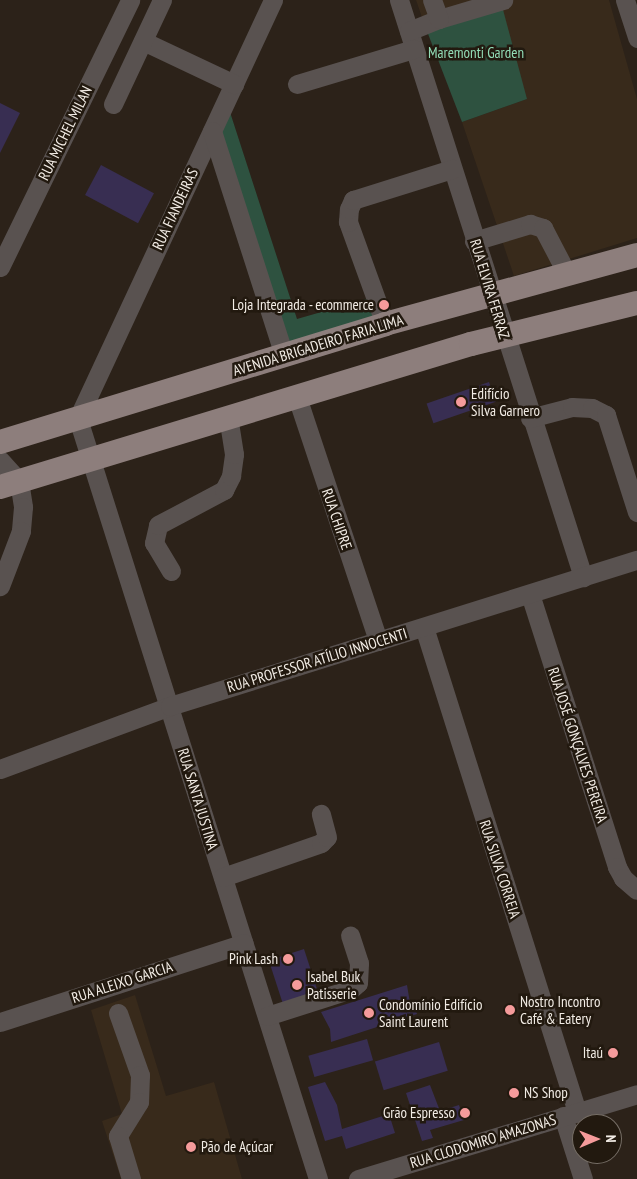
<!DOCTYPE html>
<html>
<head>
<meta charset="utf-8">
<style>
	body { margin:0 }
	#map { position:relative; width:637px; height:1179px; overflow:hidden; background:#2c2219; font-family:"PT Sans Narrow",sans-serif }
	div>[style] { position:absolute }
	.built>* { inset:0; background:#382a1b }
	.green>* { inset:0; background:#2e5240 }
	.building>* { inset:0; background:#382e52; transform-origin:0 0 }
	.minor>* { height:19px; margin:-9.5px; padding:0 9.5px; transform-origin:9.5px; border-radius:9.5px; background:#595250 }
	.major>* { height:24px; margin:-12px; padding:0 12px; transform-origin:12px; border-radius:12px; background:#8d7e7c }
	.dots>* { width:14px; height:14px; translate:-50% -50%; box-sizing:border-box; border:2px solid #22190f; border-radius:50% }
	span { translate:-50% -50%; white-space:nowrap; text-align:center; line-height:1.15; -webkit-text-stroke:5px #22190f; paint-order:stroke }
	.park-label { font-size:15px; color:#92ddb7 }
	.street-label { font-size:15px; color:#f2ece5 }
	.poi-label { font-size:15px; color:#f2ece5 }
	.right { translate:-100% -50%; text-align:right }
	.left { translate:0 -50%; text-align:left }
	.north { position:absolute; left:572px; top:1114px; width:50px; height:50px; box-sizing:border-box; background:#22190f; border:1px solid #756d65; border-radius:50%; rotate:89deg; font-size:14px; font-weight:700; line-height:20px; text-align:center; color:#f2ece5 }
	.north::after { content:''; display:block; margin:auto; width:18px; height:22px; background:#f59b9b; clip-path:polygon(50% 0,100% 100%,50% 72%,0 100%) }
</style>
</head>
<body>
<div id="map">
	<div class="built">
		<div style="clip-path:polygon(416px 0,609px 0,637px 99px,637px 238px,514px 276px,462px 122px,527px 99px,425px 26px)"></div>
		<div style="clip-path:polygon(135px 995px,166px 1096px,214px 1082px,242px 1179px,121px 1179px,102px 1121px,122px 1114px,91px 1010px)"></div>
	</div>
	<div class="green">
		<div style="clip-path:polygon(502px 6px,527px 99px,462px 122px,425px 26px)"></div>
		<div style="clip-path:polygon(229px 109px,297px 319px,370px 298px,376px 319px,288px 346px,219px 133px)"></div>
	</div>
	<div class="building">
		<div style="clip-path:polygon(0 103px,20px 113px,0 153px)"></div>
		<div style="left:101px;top:165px;width:60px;height:34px;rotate:28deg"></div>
		<div style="left:489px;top:382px;width:21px;height:66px;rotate:71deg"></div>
		<div style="left:304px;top:949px;width:45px;height:37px;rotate:72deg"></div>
		<div style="clip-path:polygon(407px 985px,410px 1003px,413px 1002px,417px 1014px,331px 1042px,330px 1029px,321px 1012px)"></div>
		<div style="left:367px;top:1039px;width:22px;height:61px;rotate:74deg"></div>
		<div style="left:439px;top:1042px;width:30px;height:67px;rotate:73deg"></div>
		<div style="clip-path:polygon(325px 1082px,337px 1105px,342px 1129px,389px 1114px,395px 1133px,346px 1149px,342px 1136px,325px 1141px,308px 1087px)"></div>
		<div style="clip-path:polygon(430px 1085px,440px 1111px,459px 1105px,464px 1120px,430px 1130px,433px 1138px,422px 1141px,406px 1093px)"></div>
	</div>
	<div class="minor">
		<div style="left:273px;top:0;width:462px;rotate:115deg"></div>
		<div style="left:78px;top:419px;width:797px;rotate:72.47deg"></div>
		<div style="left:399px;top:0;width:606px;rotate:72.31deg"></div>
		<div style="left:625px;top:0;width:40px;rotate:72deg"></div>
		<div style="left:439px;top:19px;width:67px;rotate:-16.5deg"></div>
		<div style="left:409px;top:31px;width:32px;rotate:-22deg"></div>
		<div style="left:439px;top:19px;width:20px;rotate:-110deg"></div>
		<div style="left:143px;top:41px;width:101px;rotate:25.3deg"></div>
		<div style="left:297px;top:84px;width:122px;rotate:-16.7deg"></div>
		<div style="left:113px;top:104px;width:115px;rotate:-64.8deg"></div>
		<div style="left:212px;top:131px;width:235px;rotate:72.2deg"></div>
		<div style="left:474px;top:241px;width:59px;rotate:-16.9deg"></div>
		<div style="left:530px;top:224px;width:14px;rotate:17deg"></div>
		<div style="left:543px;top:228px;width:50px;rotate:62.4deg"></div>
		<div style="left:0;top:267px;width:297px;rotate:-64deg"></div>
		<div style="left:385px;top:324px;width:109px;rotate:-109.9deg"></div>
		<div style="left:348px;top:222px;width:13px;rotate:-86deg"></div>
		<div style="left:349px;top:209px;width:10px;rotate:-66deg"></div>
		<div style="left:353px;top:200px;width:104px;rotate:-17.4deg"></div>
		<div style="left:297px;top:397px;width:257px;rotate:71.6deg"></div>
		<div style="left:530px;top:418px;width:43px;rotate:-14.7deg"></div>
		<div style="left:572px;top:407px;width:20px;rotate:3deg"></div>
		<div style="left:592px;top:408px;width:16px;rotate:27deg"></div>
		<div style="left:606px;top:415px;width:102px;rotate:72.3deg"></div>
		<div style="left:0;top:460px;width:28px;rotate:48deg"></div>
		<div style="left:19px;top:481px;width:26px;rotate:81deg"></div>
		<div style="left:23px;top:507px;width:24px;rotate:95deg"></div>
		<div style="left:21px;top:531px;width:59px;rotate:110.9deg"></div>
		<div style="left:171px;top:571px;width:33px;rotate:-121deg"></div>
		<div style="left:154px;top:543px;width:18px;rotate:-77deg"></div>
		<div style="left:158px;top:525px;width:75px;rotate:-27.9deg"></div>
		<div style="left:224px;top:490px;width:16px;rotate:-63deg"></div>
		<div style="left:231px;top:476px;width:22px;rotate:-82deg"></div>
		<div style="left:234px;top:454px;width:36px;rotate:-99deg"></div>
		<div style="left:530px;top:594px;width:287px;rotate:72.3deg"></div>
		<div style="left:617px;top:867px;width:13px;rotate:61deg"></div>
		<div style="left:623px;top:878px;width:18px;rotate:41deg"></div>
		<div style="left:424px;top:627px;width:509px;rotate:72.49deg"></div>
		<div style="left:0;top:769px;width:181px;rotate:-20.3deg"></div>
		<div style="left:170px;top:706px;width:489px;rotate:-17.4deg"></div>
		<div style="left:223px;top:877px;width:104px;rotate:-19.1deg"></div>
		<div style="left:321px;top:843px;width:8px;rotate:-45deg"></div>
		<div style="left:327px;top:837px;width:24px;rotate:-105deg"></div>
		<div style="left:118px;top:1013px;width:66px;rotate:70.5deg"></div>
		<div style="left:140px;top:1075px;width:27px;rotate:92deg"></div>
		<div style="left:139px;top:1102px;width:40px;rotate:122deg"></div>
		<div style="left:118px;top:1136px;width:45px;rotate:73.2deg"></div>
		<div style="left:267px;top:1016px;width:88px;rotate:-17.8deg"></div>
		<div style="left:351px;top:989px;width:9px;rotate:-41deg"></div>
		<div style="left:358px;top:983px;width:20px;rotate:-87deg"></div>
		<div style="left:359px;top:963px;width:29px;rotate:-108deg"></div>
		<div style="left:0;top:1022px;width:256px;rotate:-17.9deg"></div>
		<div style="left:563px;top:1116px;width:66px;rotate:72.4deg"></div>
		<div style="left:358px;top:1179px;width:292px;rotate:-16.9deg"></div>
	</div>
	<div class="major">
		<div style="left:0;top:442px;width:403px;rotate:-17deg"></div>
		<div style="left:385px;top:324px;width:261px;rotate:-15.3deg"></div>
		<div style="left:0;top:487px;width:492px;rotate:-16.9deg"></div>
		<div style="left:471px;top:344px;width:171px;rotate:-13.9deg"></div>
	</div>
	<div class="dots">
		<div style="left:384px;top:305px;background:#f59b9b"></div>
		<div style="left:461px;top:402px;background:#f59b9b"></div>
		<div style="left:288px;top:959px;background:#f59b9b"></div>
		<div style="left:297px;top:985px;background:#f59b9b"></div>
		<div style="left:510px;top:1010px;background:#f59b9b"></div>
		<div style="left:369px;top:1013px;background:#f59b9b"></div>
		<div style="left:613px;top:1053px;background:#f59b9b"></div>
		<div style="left:514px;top:1093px;background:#f59b9b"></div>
		<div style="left:465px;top:1113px;background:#f59b9b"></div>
		<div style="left:191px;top:1147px;background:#f59b9b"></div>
	</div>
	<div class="park-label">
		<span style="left:476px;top:53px">Maremonti Garden</span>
	</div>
	<div class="street-label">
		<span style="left:65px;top:133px;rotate:-64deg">RUA MICHEL MILAN</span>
		<span style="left:175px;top:209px;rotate:-65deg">RUA FIANDEIRAS</span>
		<span style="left:490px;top:289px;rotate:73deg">RUA ELVIRA FERRAZ</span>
		<span style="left:318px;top:345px;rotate:-17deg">AVENIDA BRIGADEIRO FARIA LIMA</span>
		<span style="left:337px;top:519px;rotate:71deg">RUA CHIPRE</span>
		<span style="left:317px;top:660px;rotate:-17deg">RUA PROFESSOR ATÍLIO INNOCENTI</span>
		<span style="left:578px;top:745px;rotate:72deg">RUA JOSÉ GONÇALVES PEREIRA</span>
		<span style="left:198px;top:799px;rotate:73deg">RUA SANTA JUSTINA</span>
		<span style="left:500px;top:869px;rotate:72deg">RUA SILVA CORREIA</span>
		<span style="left:122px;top:982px;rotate:-18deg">RUA ALEIXO GARCIA</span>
		<span style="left:483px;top:1141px;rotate:-17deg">RUA CLODOMIRO AMAZONAS</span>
	</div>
	<div class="poi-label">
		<span class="right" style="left:374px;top:305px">Loja Integrada - ecommerce</span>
		<span class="left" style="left:471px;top:402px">Edifício<br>Silva Garnero</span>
		<span class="right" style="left:278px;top:959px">Pink Lash</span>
		<span class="left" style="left:307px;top:985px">Isabel Buk<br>Patisserie</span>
		<span class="left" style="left:520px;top:1010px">Nostro Incontro<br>Café &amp; Eatery</span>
		<span class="left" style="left:379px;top:1013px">Condomínio Edifício<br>Saint Laurent</span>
		<span class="right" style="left:603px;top:1053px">Itaú</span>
		<span class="left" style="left:524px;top:1093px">NS Shop</span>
		<span class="right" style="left:455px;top:1113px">Grão Espresso</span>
		<span class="left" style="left:201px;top:1147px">Pão de Açúcar</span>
	</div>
	<div class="north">N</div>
</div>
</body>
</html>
